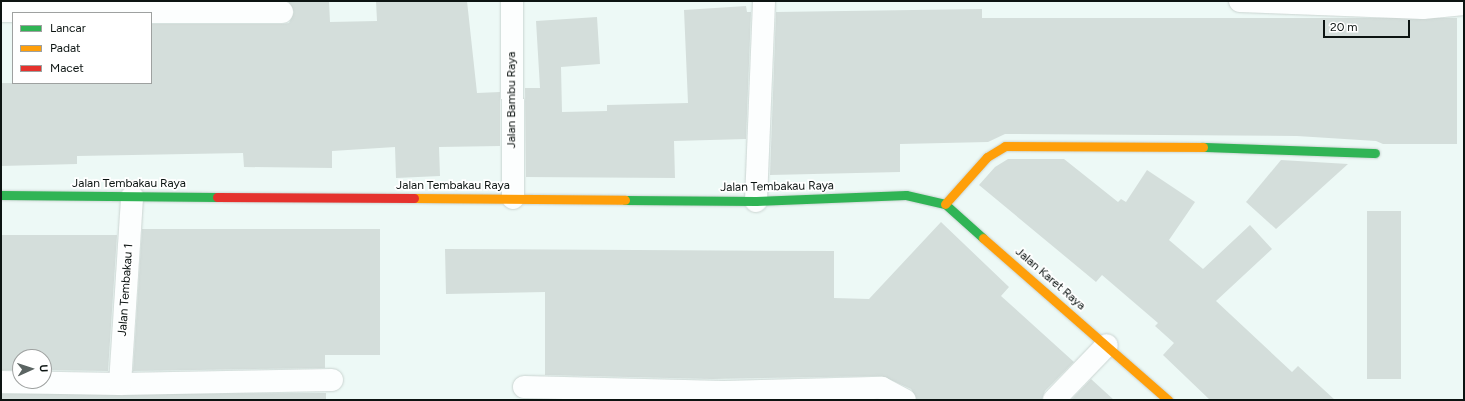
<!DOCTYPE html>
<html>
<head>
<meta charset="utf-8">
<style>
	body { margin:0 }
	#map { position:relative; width:1465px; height:401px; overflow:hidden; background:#edf9f6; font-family:Figtree,sans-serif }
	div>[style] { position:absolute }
	.building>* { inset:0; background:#d4dedb; transform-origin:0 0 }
	.roads { filter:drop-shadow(0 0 1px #cad4d1) drop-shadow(0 0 1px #cad4d1) }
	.street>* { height:22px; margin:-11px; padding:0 11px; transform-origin:11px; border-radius:11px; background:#fcfefe }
	.fast>* { height:9px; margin:-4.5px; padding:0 4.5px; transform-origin:4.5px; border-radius:4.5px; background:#30b455 }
	.slow>* { height:9px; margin:-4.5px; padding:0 4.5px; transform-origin:4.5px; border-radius:4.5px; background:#ff9f0a }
	.jam>* { height:9px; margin:-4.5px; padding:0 4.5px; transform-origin:4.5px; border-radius:4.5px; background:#e5322d }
	span { translate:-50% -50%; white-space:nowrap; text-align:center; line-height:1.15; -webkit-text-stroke:3.5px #fff; paint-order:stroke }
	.street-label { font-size:12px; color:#0c1412 }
	.frame { position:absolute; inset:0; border:2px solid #0c1412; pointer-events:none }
	.legend { position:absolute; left:12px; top:12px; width:140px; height:72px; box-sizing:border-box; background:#fff; border:1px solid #9ea1a0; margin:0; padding:5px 7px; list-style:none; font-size:12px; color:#0c1412 }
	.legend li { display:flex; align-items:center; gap:8px; height:20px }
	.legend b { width:20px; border:1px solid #9ea1a0 }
	.north { position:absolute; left:12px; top:349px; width:40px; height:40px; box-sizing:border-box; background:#fff; border:1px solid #9ea1a0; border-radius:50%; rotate:87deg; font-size:11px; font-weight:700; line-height:16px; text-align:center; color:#0c1412 }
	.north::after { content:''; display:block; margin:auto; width:14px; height:18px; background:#5b6462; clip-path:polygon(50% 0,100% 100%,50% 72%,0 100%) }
	.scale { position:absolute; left:1323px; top:20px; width:87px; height:18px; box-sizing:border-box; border:2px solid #0c1412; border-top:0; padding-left:5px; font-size:12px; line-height:14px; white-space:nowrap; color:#0c1412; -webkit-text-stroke:3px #fff; paint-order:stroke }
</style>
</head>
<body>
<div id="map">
	<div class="building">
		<div style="clip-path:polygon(288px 1px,329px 1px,330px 22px,377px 21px,376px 1px,467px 1px,477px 93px,500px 92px,500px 146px,439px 147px,440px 176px,396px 178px,395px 147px,332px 151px,332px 168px,244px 167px,243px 153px,77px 156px,77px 164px,1px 166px,1px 83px,151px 83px,151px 24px,282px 24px,289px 23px,294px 12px)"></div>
		<div style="clip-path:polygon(746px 6px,747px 12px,751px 12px,746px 139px,674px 141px,675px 178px,526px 177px,525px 88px,540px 88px,536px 21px,597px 17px,600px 64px,561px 67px,562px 112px,607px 111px,607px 105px,688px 103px,684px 10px)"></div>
		<div style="clip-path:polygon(982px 9px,982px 18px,1457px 18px,1457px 144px,1383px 144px,1376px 141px,1297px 136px,1005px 134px,988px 142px,900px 144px,900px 172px,770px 175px,776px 12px)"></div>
		<div style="clip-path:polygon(1008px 159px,1064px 159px,1118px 202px,1121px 199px,1126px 202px,1147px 170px,1195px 202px,1169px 240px,1203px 269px,1250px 225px,1272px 249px,1216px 301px,1292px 372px,1298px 366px,1335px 400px,1210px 400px,1163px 355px,1174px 343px,1155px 326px,1158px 323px,1102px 275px,1096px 282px,979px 185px,995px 167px)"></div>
		<div style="clip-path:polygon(1281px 160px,1348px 164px,1276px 229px,1246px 202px)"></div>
		<div style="left:1367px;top:211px;width:34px;height:168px"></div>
		<div style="clip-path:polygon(941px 222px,1009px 287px,1001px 296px,1074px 362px,1045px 391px,1042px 400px,917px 400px,911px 389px,882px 376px,712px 379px,545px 375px,545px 292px,446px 294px,445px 249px,834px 251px,834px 298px,869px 299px)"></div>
		<div style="clip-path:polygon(142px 229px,380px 229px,380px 355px,325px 355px,325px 368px,133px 371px)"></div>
		<div style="clip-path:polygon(1px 235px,117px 235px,108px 371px,44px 370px,44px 357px,20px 357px,20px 370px,1px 370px)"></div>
		<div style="clip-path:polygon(1091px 379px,1114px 400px,1071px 400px)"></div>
		<div style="clip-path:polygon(326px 393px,326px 400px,1px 400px,1px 394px)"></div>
	</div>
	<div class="roads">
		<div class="street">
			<div style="left:512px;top:1px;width:197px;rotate:89.7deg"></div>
			<div style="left:1240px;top:1px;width:183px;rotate:2.2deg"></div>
			<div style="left:1423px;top:8px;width:41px;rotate:-5.6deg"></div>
			<div style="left:1px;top:11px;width:281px;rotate:0.2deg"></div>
			<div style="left:756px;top:201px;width:200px;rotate:-87.7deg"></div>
			<div style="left:1px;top:382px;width:119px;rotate:1deg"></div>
			<div style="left:120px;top:384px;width:212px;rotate:-1.1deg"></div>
			<div style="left:120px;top:384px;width:188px;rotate:-86.3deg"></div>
			<div style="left:524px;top:387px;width:200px;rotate:1.4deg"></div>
			<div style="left:724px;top:392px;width:158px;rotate:-1.5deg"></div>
			<div style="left:882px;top:388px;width:26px;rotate:28deg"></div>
			<div style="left:1054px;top:400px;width:76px;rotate:-46.1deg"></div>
		</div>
		<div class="fast">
			<div style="left:1203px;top:147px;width:172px;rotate:2deg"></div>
			<div style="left:1px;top:195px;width:216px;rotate:0.5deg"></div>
			<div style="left:625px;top:200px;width:131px;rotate:0.4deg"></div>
			<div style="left:756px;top:201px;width:150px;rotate:-2.3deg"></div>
			<div style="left:906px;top:195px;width:40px;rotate:13deg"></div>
			<div style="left:945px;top:204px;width:51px;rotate:41.8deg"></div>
		</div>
		<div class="slow">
			<div style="left:414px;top:198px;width:211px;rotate:0.5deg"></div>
			<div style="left:945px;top:204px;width:63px;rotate:-48.2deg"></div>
			<div style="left:987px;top:157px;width:21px;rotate:-31deg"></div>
			<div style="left:1005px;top:146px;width:198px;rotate:0.3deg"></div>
			<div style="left:983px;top:238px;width:246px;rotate:41.2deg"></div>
		</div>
		<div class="jam">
			<div style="left:217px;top:197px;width:197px;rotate:0.3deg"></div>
		</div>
	</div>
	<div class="street-label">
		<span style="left:512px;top:100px;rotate:-90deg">Jalan Bambu Raya</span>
		<span style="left:129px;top:184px">Jalan Tembakau Raya</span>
		<span style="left:453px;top:186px">Jalan Tembakau Raya</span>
		<span style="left:777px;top:187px;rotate:-1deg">Jalan Tembakau Raya</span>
		<span style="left:1050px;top:279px;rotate:41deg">Jalan Karet Raya</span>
		<span style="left:126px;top:290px;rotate:-86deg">Jalan Tembakau 1</span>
	</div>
	<div class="frame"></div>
	<ul class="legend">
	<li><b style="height:5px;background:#30b455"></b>Lancar</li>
	<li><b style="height:5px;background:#ff9f0a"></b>Padat</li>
	<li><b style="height:5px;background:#e5322d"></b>Macet</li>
	</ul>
	<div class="north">U</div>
	<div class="scale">20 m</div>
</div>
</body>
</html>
